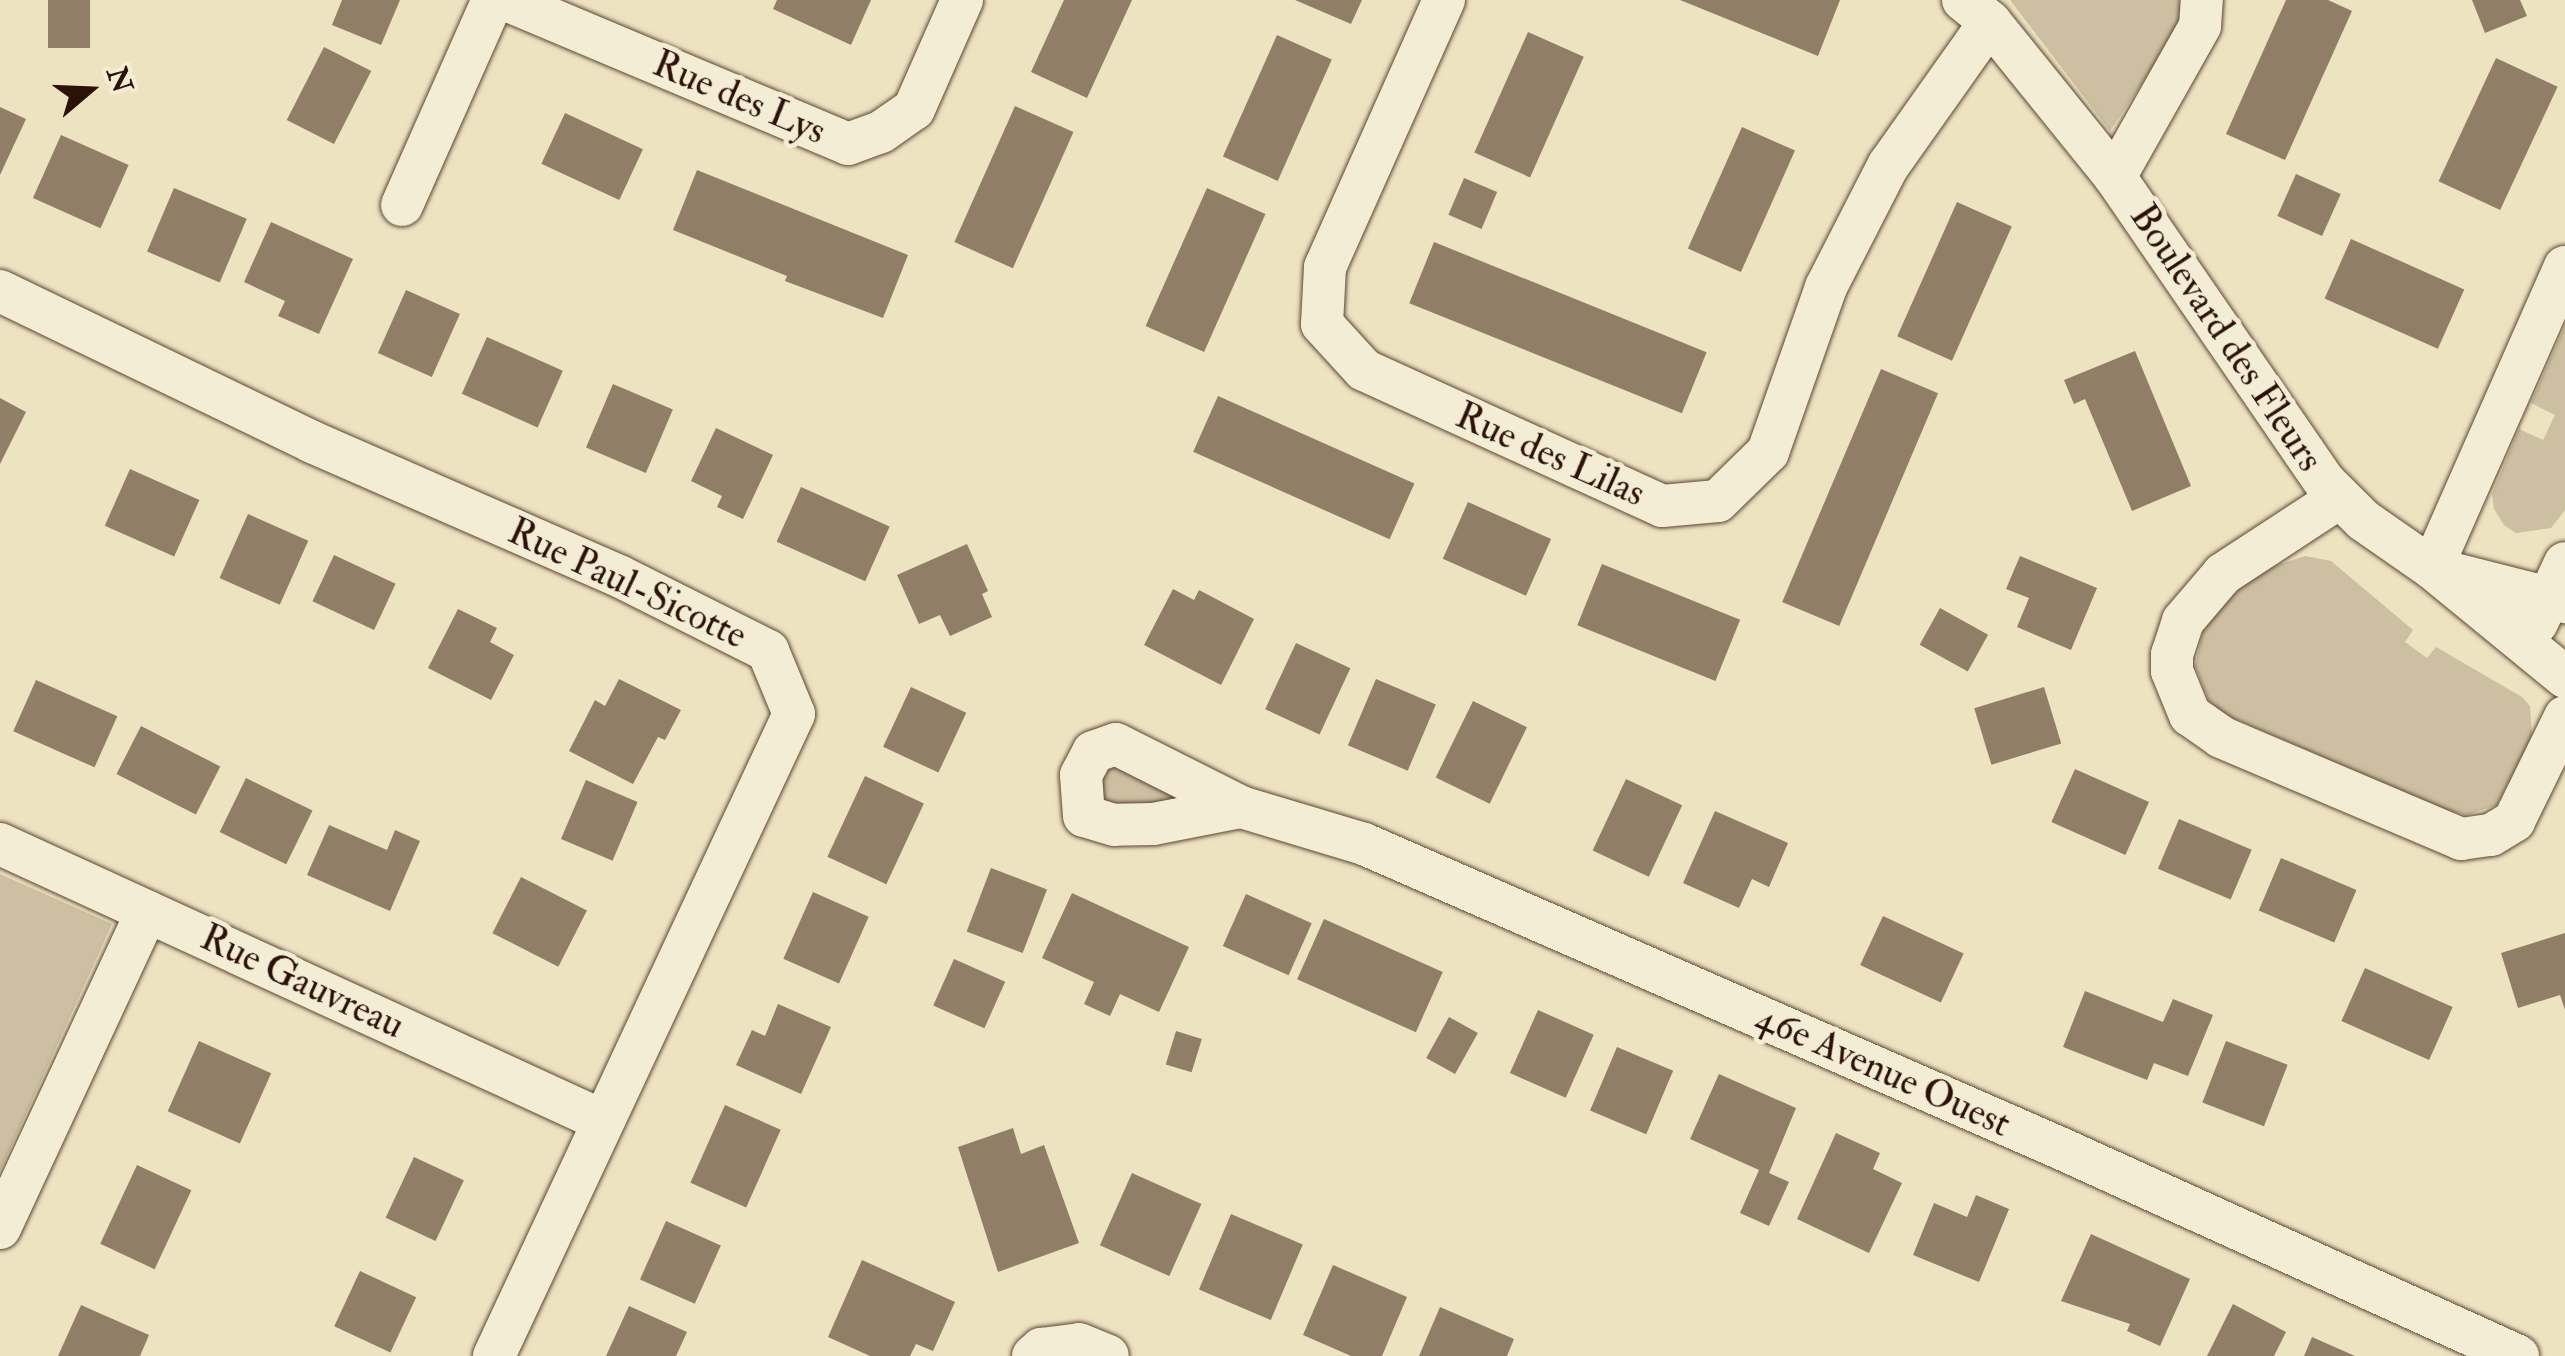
<!DOCTYPE html>
<html>
<head>
<meta charset="utf-8">
<style>
	body { margin:0 }
	#map { position:relative; width:2565px; height:1356px; overflow:hidden; background:#eee3c0; font-family:"IM FELL Double Pica",serif }
	div>[style] { position:absolute }
	.green>* { inset:0; background:#cdbfa1 }
	.building>* { inset:0; background:#907e67; transform-origin:0 0 }
	.roads { filter:drop-shadow(0 0 2px #5c4635) drop-shadow(0 0 2px #5c4635) }
	.minor>* { height:42px; margin:-21px; padding:0 21px; transform-origin:21px; border-radius:21px; background:#f4edd6 }
	span { translate:-50% -50%; white-space:nowrap; text-align:center; line-height:1.15; -webkit-text-stroke:10px #f4edd6; paint-order:stroke }
	.street-label { font-size:38px; color:#2b1107 }
	.north { position:absolute; left:40px; top:40px; width:100px; height:100px; -webkit-text-stroke:8px #f4edd6; paint-order:stroke; rotate:71deg; font-size:28px; font-weight:700; line-height:40px; text-align:center; color:#2b1107 }
	.north::after { content:''; display:block; margin:auto; width:35px; height:45px; background:#2b1107; clip-path:polygon(50% 0,100% 100%,50% 72%,0 100%) }
</style>
</head>
<body>
<div id="map">
	<div class="green">
		<div style="clip-path:polygon(2010px 0,2179px 0,2182px 24px,2110px 131px)"></div>
		<div style="clip-path:polygon(2565px 326px,2565px 510px,2551px 528px,2516px 533px,2504px 525px,2494px 509px,2492px 494px,2519px 429px,2543px 440px,2555px 415px,2531px 403px)"></div>
		<div style="clip-path:polygon(2305px 556px,2331px 561px,2413px 630px,2405px 642px,2427px 658px,2436px 647px,2522px 697px,2530px 706px,2532px 736px,2497px 805px,2467px 815px,2449px 811px,2226px 715px,2210px 703px,2195px 666px,2203px 631px,2217px 610px,2259px 571px)"></div>
		<div style="clip-path:polygon(1100px 759px,1205px 805px,1092px 809px)"></div>
		<div style="clip-path:polygon(0 874px,112px 924px,0 1171px)"></div>
	</div>
	<div class="building">
		<div style="left:48px;top:0;width:42px;height:48px"></div>
		<div style="clip-path:polygon(342px 0,400px 0,381px 45px,332px 25px)"></div>
		<div style="clip-path:polygon(777px 0,871px 0,851px 45px,773px 9px)"></div>
		<div style="clip-path:polygon(1064px 0,1132px 0,1087px 98px,1031px 72px)"></div>
		<div style="clip-path:polygon(1295px 0,1362px 0,1351px 24px)"></div>
		<div style="clip-path:polygon(1680px 0,1840px 0,1818px 56px)"></div>
		<div style="clip-path:polygon(2286px 0,2328px 0,2352px 11px,2285px 160px,2226px 134px)"></div>
		<div style="clip-path:polygon(2472px 0,2520px 0,2527px 16px,2485px 33px)"></div>
		<div style="left:1528px;top:32px;width:61px;height:132px;rotate:24deg"></div>
		<div style="left:1277px;top:35px;width:60px;height:133px;rotate:24deg"></div>
		<div style="left:324px;top:47px;width:53px;height:82px;rotate:27deg"></div>
		<div style="left:2496px;top:58px;width:68px;height:136px;rotate:25deg"></div>
		<div style="left:1015px;top:106px;width:64px;height:149px;rotate:24deg"></div>
		<div style="clip-path:polygon(0 107px,26px 119px,0 175px)"></div>
		<div style="left:565px;top:113px;width:86px;height:56px;rotate:25deg"></div>
		<div style="left:1742px;top:127px;width:58px;height:133px;rotate:24deg"></div>
		<div style="left:61px;top:135px;width:74px;height:69px;rotate:24deg"></div>
		<div style="clip-path:polygon(697px 170px,908px 255px,883px 318px,785px 281px,787px 276px,673px 230px)"></div>
		<div style="left:2296px;top:174px;width:49px;height:46px;rotate:24deg"></div>
		<div style="left:1464px;top:178px;width:36px;height:40px;rotate:23deg"></div>
		<div style="left:174px;top:188px;width:79px;height:69px;rotate:23deg"></div>
		<div style="left:1207px;top:188px;width:64px;height:151px;rotate:24deg"></div>
		<div style="left:1957px;top:202px;width:60px;height:147px;rotate:24deg"></div>
		<div style="clip-path:polygon(271px 222px,353px 259px,319px 334px,278px 316px,285px 301px,244px 282px)"></div>
		<div style="left:2351px;top:239px;width:124px;height:65px;rotate:24deg"></div>
		<div style="left:1434px;top:242px;width:294px;height:66px;rotate:22deg"></div>
		<div style="left:406px;top:290px;width:59px;height:69px;rotate:24deg"></div>
		<div style="left:487px;top:337px;width:83px;height:62px;rotate:24deg"></div>
		<div style="clip-path:polygon(2135px 351px,2191px 486px,2132px 511px,2085px 399px,2074px 404px,2064px 380px)"></div>
		<div style="left:1881px;top:369px;width:62px;height:253px;rotate:23deg"></div>
		<div style="left:613px;top:384px;width:65px;height:69px;rotate:23deg"></div>
		<div style="left:1218px;top:396px;width:215px;height:61px;rotate:24deg"></div>
		<div style="clip-path:polygon(0 398px,26px 412px,0 464px)"></div>
		<div style="clip-path:polygon(716px 428px,773px 455px,743px 519px,717px 507px,722px 496px,691px 481px)"></div>
		<div style="left:130px;top:469px;width:76px;height:62px;rotate:24deg"></div>
		<div style="left:801px;top:487px;width:97px;height:60px;rotate:24deg"></div>
		<div style="left:1468px;top:502px;width:91px;height:62px;rotate:24deg"></div>
		<div style="left:248px;top:514px;width:66px;height:70px;rotate:24deg"></div>
		<div style="clip-path:polygon(967px 544px,988px 591px,982px 594px,992px 617px,950px 636px,940px 615px,919px 624px,897px 575px)"></div>
		<div style="left:334px;top:555px;width:68px;height:51px;rotate:25deg"></div>
		<div style="clip-path:polygon(2020px 556px,2097px 588px,2071px 650px,2017px 627px,2029px 598px,2006px 589px)"></div>
		<div style="left:1602px;top:564px;width:149px;height:66px;rotate:22deg"></div>
		<div style="clip-path:polygon(1173px 589px,1194px 600px,1199px 590px,1254px 619px,1221px 685px,1144px 645px)"></div>
		<div style="left:1940px;top:608px;width:55px;height:42px;rotate:29deg"></div>
		<div style="clip-path:polygon(458px 609px,497px 628px,490px 642px,514px 655px,491px 700px,428px 668px)"></div>
		<div style="left:1296px;top:643px;width:60px;height:73px;rotate:25deg"></div>
		<div style="clip-path:polygon(619px 679px,681px 710px,665px 740px,658px 737px,633px 784px,569px 751px,595px 700px,605px 706px)"></div>
		<div style="left:1376px;top:679px;width:65px;height:72px;rotate:23deg"></div>
		<div style="left:36px;top:680px;width:89px;height:56px;rotate:24deg"></div>
		<div style="left:911px;top:687px;width:61px;height:66px;rotate:25deg"></div>
		<div style="left:2044px;top:687px;width:59px;height:73px;rotate:73deg"></div>
		<div style="left:1473px;top:701px;width:60px;height:85px;rotate:26deg"></div>
		<div style="left:141px;top:726px;width:89px;height:54px;rotate:27deg"></div>
		<div style="left:2075px;top:769px;width:81px;height:58px;rotate:24deg"></div>
		<div style="left:865px;top:776px;width:65px;height:89px;rotate:25deg"></div>
		<div style="left:246px;top:778px;width:74px;height:60px;rotate:26deg"></div>
		<div style="left:1626px;top:779px;width:62px;height:79px;rotate:25deg"></div>
		<div style="left:586px;top:780px;width:56px;height:64px;rotate:23deg"></div>
		<div style="clip-path:polygon(1715px 811px,1788px 843px,1769px 887px,1752px 879px,1739px 908px,1683px 883px)"></div>
		<div style="left:2179px;top:819px;width:79px;height:54px;rotate:23deg"></div>
		<div style="clip-path:polygon(329px 825px,387px 850px,395px 830px,420px 841px,390px 911px,307px 875px)"></div>
		<div style="left:2281px;top:858px;width:82px;height:57px;rotate:23deg"></div>
		<div style="left:991px;top:868px;width:60px;height:68px;rotate:21deg"></div>
		<div style="left:521px;top:877px;width:74px;height:63px;rotate:27deg"></div>
		<div style="left:813px;top:892px;width:61px;height:73px;rotate:24deg"></div>
		<div style="clip-path:polygon(1072px 893px,1189px 947px,1159px 1012px,1120px 994px,1110px 1016px,1084px 1004px,1094px 982px,1042px 958px)"></div>
		<div style="left:1246px;top:894px;width:72px;height:57px;rotate:24deg"></div>
		<div style="left:1883px;top:916px;width:89px;height:54px;rotate:25deg"></div>
		<div style="left:1324px;top:919px;width:130px;height:66px;rotate:24deg"></div>
		<div style="clip-path:polygon(2565px 933px,2565px 1010px,2560px 995px,2518px 1008px,2501px 953px)"></div>
		<div style="left:954px;top:959px;width:56px;height:51px;rotate:24deg"></div>
		<div style="left:2365px;top:968px;width:96px;height:58px;rotate:24deg"></div>
		<div style="clip-path:polygon(2085px 991px,2163px 1022px,2173px 999px,2213px 1015px,2188px 1076px,2154px 1063px,2147px 1080px,2063px 1047px)"></div>
		<div style="clip-path:polygon(778px 1004px,831px 1027px,801px 1094px,736px 1065px,752px 1030px,765px 1036px)"></div>
		<div style="left:1538px;top:1010px;width:61px;height:69px;rotate:24deg"></div>
		<div style="left:1449px;top:1017px;width:33px;height:47px;rotate:29deg"></div>
		<div style="left:1176px;top:1031px;width:27px;height:35px;rotate:17deg"></div>
		<div style="left:199px;top:1041px;width:79px;height:77px;rotate:24deg"></div>
		<div style="left:2226px;top:1041px;width:66px;height:66px;rotate:21deg"></div>
		<div style="left:1617px;top:1047px;width:61px;height:69px;rotate:23deg"></div>
		<div style="clip-path:polygon(1719px 1074px,1796px 1108px,1769px 1173px,1789px 1182px,1769px 1226px,1740px 1213px,1759px 1170px,1690px 1139px)"></div>
		<div style="left:725px;top:1105px;width:61px;height:85px;rotate:24deg"></div>
		<div style="clip-path:polygon(1013px 1128px,1021px 1154px,1044px 1145px,1079px 1243px,998px 1272px,958px 1147px)"></div>
		<div style="clip-path:polygon(1836px 1133px,1880px 1153px,1873px 1169px,1902px 1183px,1869px 1253px,1797px 1219px)"></div>
		<div style="left:414px;top:1157px;width:55px;height:67px;rotate:25deg"></div>
		<div style="left:137px;top:1165px;width:60px;height:87px;rotate:25deg"></div>
		<div style="left:1132px;top:1173px;width:76px;height:79px;rotate:24deg"></div>
		<div style="clip-path:polygon(1976px 1195px,2009px 1209px,1979px 1282px,1913px 1255px,1934px 1203px,1967px 1217px)"></div>
		<div style="left:1231px;top:1214px;width:78px;height:82px;rotate:23deg"></div>
		<div style="left:666px;top:1221px;width:60px;height:64px;rotate:24deg"></div>
		<div style="clip-path:polygon(2091px 1234px,2190px 1279px,2160px 1346px,2127px 1331px,2130px 1324px,2061px 1301px)"></div>
		<div style="clip-path:polygon(862px 1260px,955px 1302px,933px 1351px,916px 1344px,910px 1356px,870px 1356px,828px 1337px)"></div>
		<div style="clip-path:polygon(1333px 1265px,1407px 1297px,1382px 1356px,1351px 1356px,1303px 1335px)"></div>
		<div style="left:360px;top:1271px;width:62px;height:61px;rotate:25deg"></div>
		<div style="clip-path:polygon(2233px 1304px,2286px 1332px,2274px 1356px,2207px 1356px)"></div>
		<div style="clip-path:polygon(81px 1305px,149px 1335px,140px 1356px,58px 1356px)"></div>
		<div style="clip-path:polygon(629px 1306px,687px 1332px,676px 1356px,606px 1356px)"></div>
		<div style="clip-path:polygon(1440px 1307px,1514px 1339px,1507px 1356px,1419px 1356px)"></div>
		<div style="clip-path:polygon(2312px 1337px,2355px 1356px,2304px 1356px)"></div>
	</div>
	<div class="roads">
		<div class="minor">
			<div style="left:506px;top:0;width:371px;rotate:22.8deg"></div>
			<div style="left:848px;top:144px;width:35px;rotate:-20deg"></div>
			<div style="left:881px;top:132px;width:40px;rotate:-34.9deg"></div>
			<div style="left:914px;top:109px;width:119px;rotate:-66.2deg"></div>
			<div style="left:1444px;top:0;width:292px;rotate:114deg"></div>
			<div style="left:1325px;top:267px;width:57px;rotate:93deg"></div>
			<div style="left:1322px;top:324px;width:62px;rotate:47.6deg"></div>
			<div style="left:1364px;top:370px;width:328px;rotate:24.5deg"></div>
			<div style="left:1662px;top:506px;width:56px;rotate:-5.1deg"></div>
			<div style="left:1718px;top:501px;width:70px;rotate:-44.4deg"></div>
			<div style="left:1768px;top:452px;width:175px;rotate:-70.6deg"></div>
			<div style="left:1826px;top:287px;width:136px;rotate:-62.9deg"></div>
			<div style="left:1888px;top:166px;width:176px;rotate:-54.7deg"></div>
			<div style="left:1963px;top:0;width:35px;rotate:39deg"></div>
			<div style="left:1990px;top:22px;width:199px;rotate:51.1deg"></div>
			<div style="left:2115px;top:177px;width:370px;rotate:55.5deg"></div>
			<div style="left:2325px;top:482px;width:54px;rotate:45deg"></div>
			<div style="left:2363px;top:520px;width:84px;rotate:34.8deg"></div>
			<div style="left:2432px;top:568px;width:172px;rotate:39.3deg"></div>
			<div style="left:2115px;top:177px;width:173px;rotate:-60.6deg"></div>
			<div style="left:2200px;top:26px;width:26px;rotate:-86deg"></div>
			<div style="left:402px;top:205px;width:224px;rotate:-66.1deg"></div>
			<div style="left:0;top:291px;width:347px;rotate:25.8deg"></div>
			<div style="left:312px;top:442px;width:335px;rotate:23.6deg"></div>
			<div style="left:619px;top:576px;width:167px;rotate:26.7deg"></div>
			<div style="left:768px;top:651px;width:68px;rotate:67.6deg"></div>
			<div style="left:794px;top:714px;width:709px;rotate:115.05deg"></div>
			<div style="left:2339px;top:498px;width:139px;rotate:146.8deg"></div>
			<div style="left:2223px;top:574px;width:62px;rotate:130.4deg"></div>
			<div style="left:2183px;top:621px;width:35px;rotate:108deg"></div>
			<div style="left:2172px;top:654px;width:17px;rotate:90deg"></div>
			<div style="left:2172px;top:671px;width:48px;rotate:67.8deg"></div>
			<div style="left:2190px;top:715px;width:38px;rotate:35deg"></div>
			<div style="left:2221px;top:737px;width:261px;rotate:23deg"></div>
			<div style="left:2461px;top:839px;width:30px;rotate:-8deg"></div>
			<div style="left:2491px;top:835px;width:27px;rotate:-31deg"></div>
			<div style="left:2514px;top:821px;width:116px;rotate:-63.9deg"></div>
			<div style="left:2432px;top:568px;width:329px;rotate:-66.2deg"></div>
			<div style="left:2447px;top:572px;width:122px;rotate:14.3deg"></div>
			<div style="left:2537px;top:623px;width:66px;rotate:-65deg"></div>
			<div style="left:1241px;top:807px;width:90px;rotate:169.1deg"></div>
			<div style="left:1153px;top:824px;width:39px;rotate:179deg"></div>
			<div style="left:1114px;top:825px;width:31px;rotate:-163deg"></div>
			<div style="left:1084px;top:816px;width:41px;rotate:-94.2deg"></div>
			<div style="left:1081px;top:775px;width:26px;rotate:-62deg"></div>
			<div style="left:1093px;top:752px;width:24px;rotate:-19deg"></div>
			<div style="left:1116px;top:744px;width:140px;rotate:26.7deg"></div>
			<div style="left:1241px;top:807px;width:128px;rotate:16.7deg"></div>
			<div style="left:1364px;top:844px;width:762px;rotate:23.6deg"></div>
			<div style="left:2062px;top:1149px;width:501px;rotate:24.42deg"></div>
			<div style="left:0;top:844px;width:664px;rotate:24.67deg"></div>
			<div style="left:0;top:1228px;width:349px;rotate:-65.1deg"></div>
			<div style="left:1033px;top:1356px;width:11px;rotate:-41deg"></div>
			<div style="left:1041px;top:1349px;width:38px;rotate:-7deg"></div>
			<div style="left:1079px;top:1344px;width:31px;rotate:22deg"></div>
		</div>
	</div>
	<div class="street-label">
		<span style="left:739px;top:98px;rotate:23deg">Rue des Lys</span>
		<span style="left:2226px;top:338px;rotate:56deg">Boulevard des Fleurs</span>
		<span style="left:1550px;top:455px;rotate:24deg">Rue des Lilas</span>
		<span style="left:627px;top:584px;rotate:25deg">Rue Paul-Sicotte</span>
		<span style="left:302px;top:982px;rotate:25deg">Rue Gauvreau</span>
		<span style="left:1883px;top:1071px;rotate:24deg">46e Avenue Ouest</span>
	</div>
	<div class="north">N</div>
</div>
</body>
</html>
